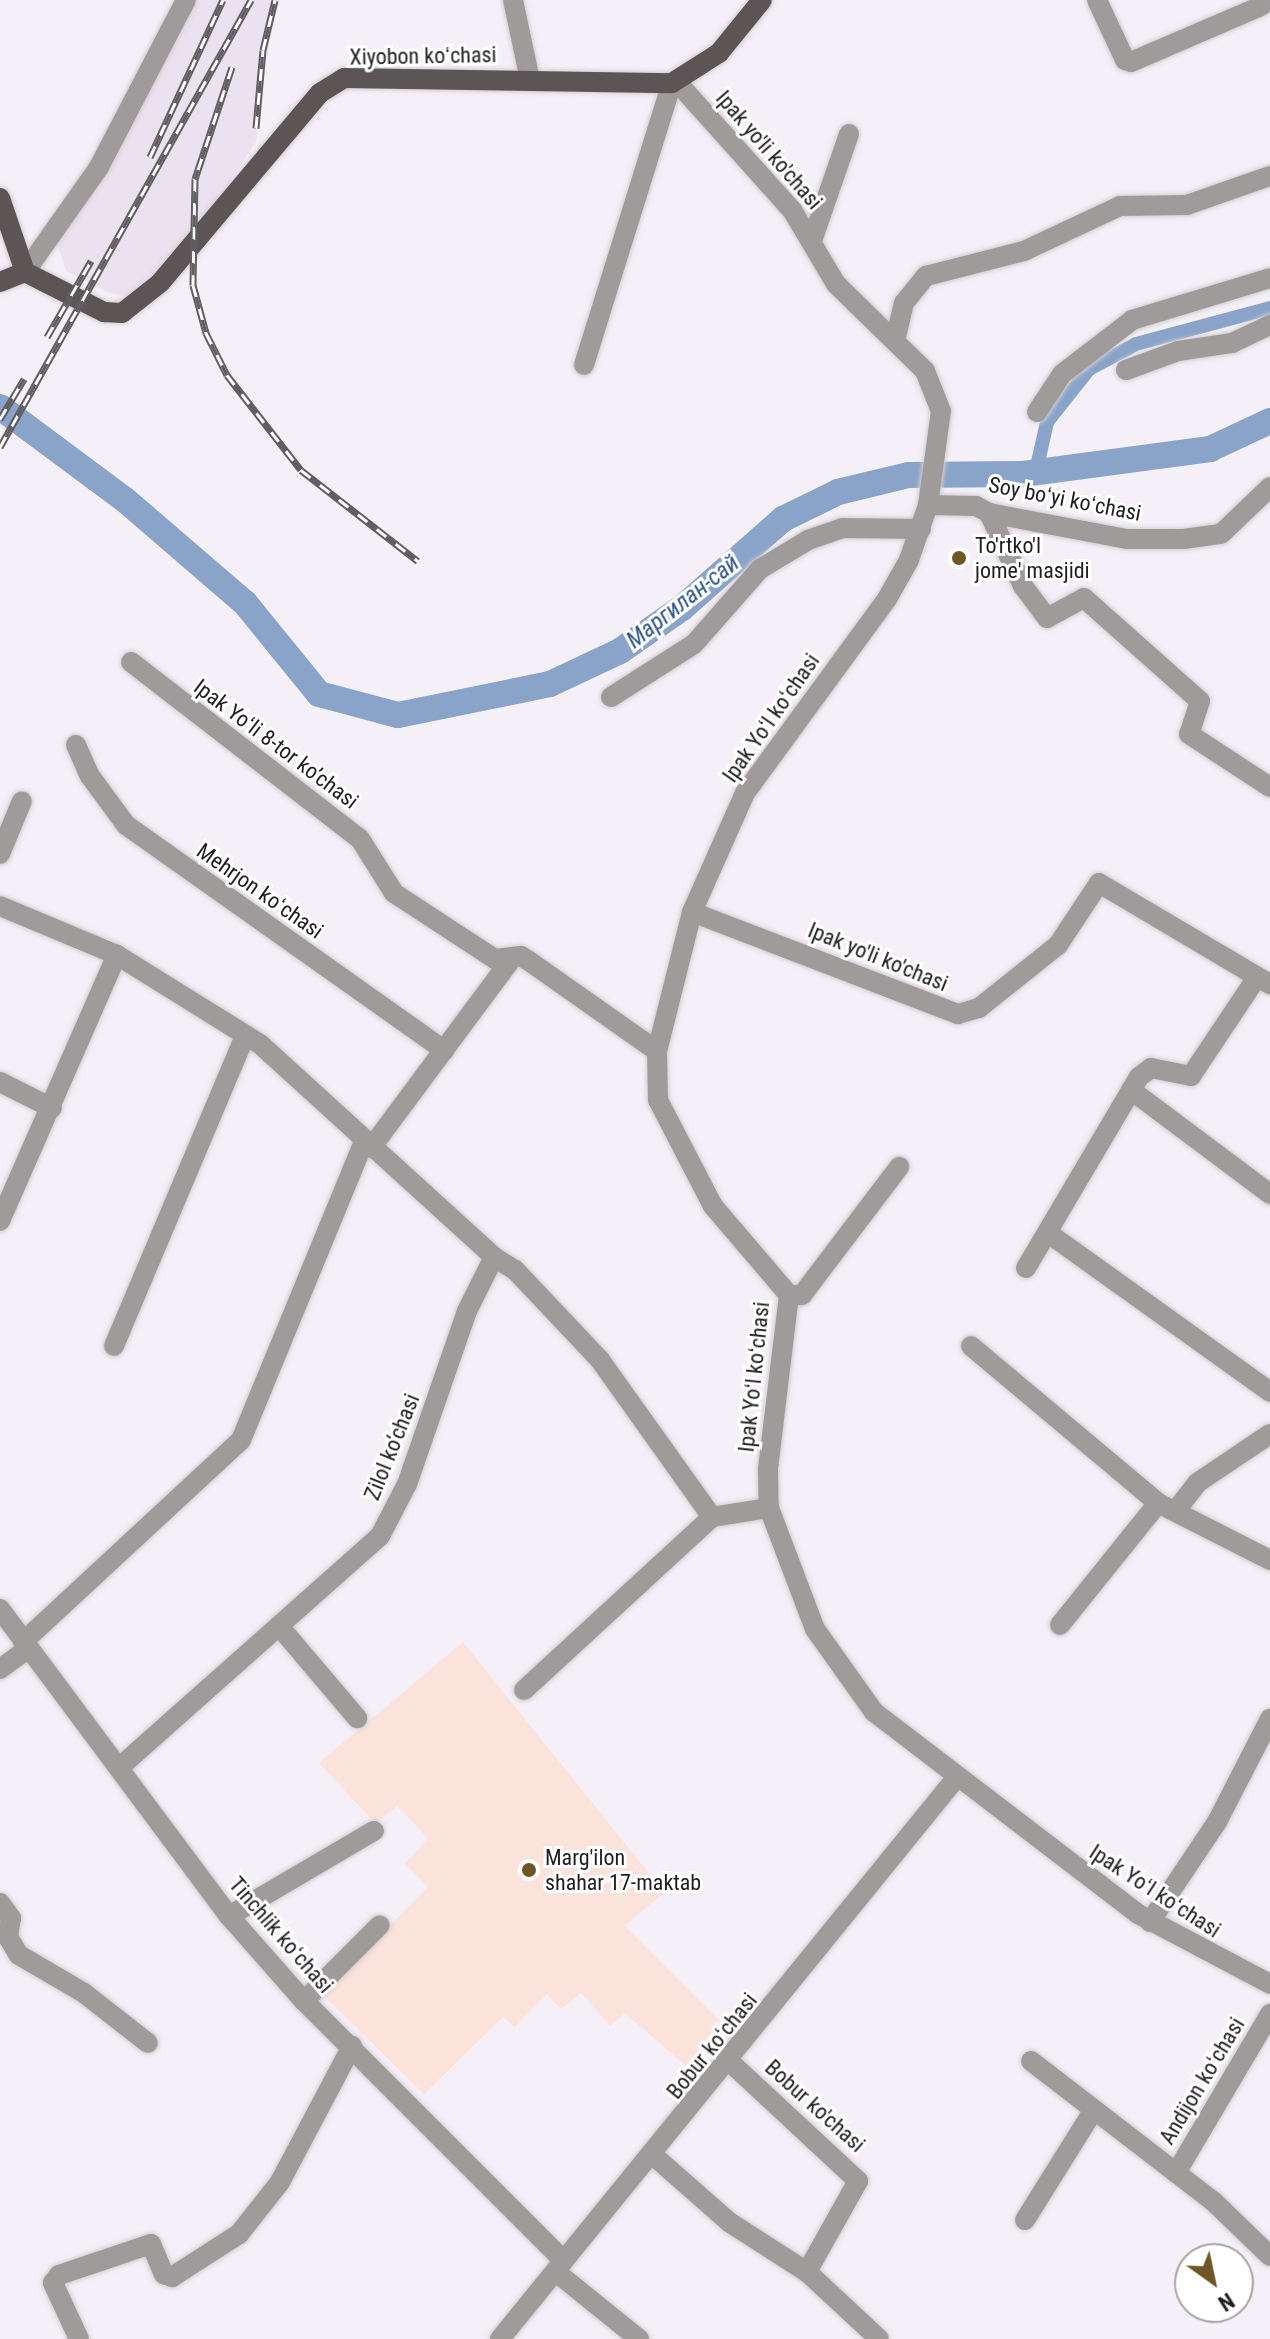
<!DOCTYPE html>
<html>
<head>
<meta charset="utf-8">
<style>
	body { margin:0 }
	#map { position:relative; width:1270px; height:2339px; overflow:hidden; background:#f5f0f7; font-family:"Roboto Condensed",sans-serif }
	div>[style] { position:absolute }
	.built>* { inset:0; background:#ebe2ef }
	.education>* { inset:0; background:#fbe2da }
	.canal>* { height:14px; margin:-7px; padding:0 7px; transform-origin:7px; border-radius:7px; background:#89a4c8 }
	.river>* { height:26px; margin:-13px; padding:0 13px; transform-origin:13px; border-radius:13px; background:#89a4c8 }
	.roads { filter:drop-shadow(0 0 2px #d3ced4) drop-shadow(0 0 2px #d3ced4) }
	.minor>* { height:20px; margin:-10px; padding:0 10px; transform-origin:10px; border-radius:10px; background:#9f9b9b }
	.major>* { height:20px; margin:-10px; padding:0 10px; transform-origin:10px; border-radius:10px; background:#5b5555 }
	.rail>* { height:7px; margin-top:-3.5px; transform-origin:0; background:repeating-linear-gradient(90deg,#fff 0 12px,#615e62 0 24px); box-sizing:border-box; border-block:2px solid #615e62 }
	.dots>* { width:22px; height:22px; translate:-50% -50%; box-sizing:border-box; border:4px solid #fff; border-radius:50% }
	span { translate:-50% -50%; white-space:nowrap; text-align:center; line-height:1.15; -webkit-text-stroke:6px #fff; paint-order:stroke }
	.street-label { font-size:22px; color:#1f1d1f }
	.poi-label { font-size:22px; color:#1f1d1f }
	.left { translate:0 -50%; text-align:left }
	.water-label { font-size:24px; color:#305585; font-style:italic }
	.north { position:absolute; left:1174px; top:2243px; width:80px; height:80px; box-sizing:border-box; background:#fff; border:2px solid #a5a5a5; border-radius:50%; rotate:147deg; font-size:22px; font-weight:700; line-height:32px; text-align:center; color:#1f1d1f }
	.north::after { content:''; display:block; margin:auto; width:28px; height:36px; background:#6e5727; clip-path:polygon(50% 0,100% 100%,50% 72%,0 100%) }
</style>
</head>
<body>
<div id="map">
	<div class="built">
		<div style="clip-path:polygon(195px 0,280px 0,270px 33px,256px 142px,216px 202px,162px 264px,126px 296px,109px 293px,66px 271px,58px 246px,67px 220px,177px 43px)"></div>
	</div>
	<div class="education">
		<div style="clip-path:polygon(463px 1642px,664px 1892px,625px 1926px,720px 2021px,686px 2066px,625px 2013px,610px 2026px,581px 1993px,561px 2009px,547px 1994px,515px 2027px,503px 2017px,424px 2094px,322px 1994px,428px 1887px,405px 1864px,428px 1838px,397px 1806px,376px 1824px,319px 1763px)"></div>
	</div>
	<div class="canal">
		<div style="left:1036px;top:471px;width:50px;rotate:-77.3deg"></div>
		<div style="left:1047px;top:422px;width:68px;rotate:-51.6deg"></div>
		<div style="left:1089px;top:369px;width:53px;rotate:-28deg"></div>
		<div style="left:1136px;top:344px;width:139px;rotate:-15deg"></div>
	</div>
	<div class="river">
		<div style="left:0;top:407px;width:154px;rotate:36.6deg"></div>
		<div style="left:124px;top:499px;width:160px;rotate:40.7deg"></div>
		<div style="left:245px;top:603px;width:117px;rotate:50.9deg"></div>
		<div style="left:319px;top:694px;width:82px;rotate:14.9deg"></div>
		<div style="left:398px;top:715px;width:155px;rotate:-11.5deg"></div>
		<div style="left:550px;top:684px;width:77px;rotate:-25.2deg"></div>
		<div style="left:620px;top:651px;width:75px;rotate:-34.7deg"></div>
		<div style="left:682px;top:608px;width:135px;rotate:-41.4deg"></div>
		<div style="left:783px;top:519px;width:61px;rotate:-26.1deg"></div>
		<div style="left:838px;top:492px;width:73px;rotate:-13.5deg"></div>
		<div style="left:909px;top:475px;width:114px;rotate:-0.5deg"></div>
		<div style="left:1023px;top:474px;width:189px;rotate:-7.6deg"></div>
		<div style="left:1210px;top:449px;width:66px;rotate:-25deg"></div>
	</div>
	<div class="roads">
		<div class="minor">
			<div style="left:513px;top:0;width:82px;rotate:78deg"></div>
			<div style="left:1097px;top:0;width:66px;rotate:65deg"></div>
			<div style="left:1125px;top:60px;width:6px;rotate:18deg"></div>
			<div style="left:1131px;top:62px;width:142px;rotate:-23.3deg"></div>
			<div style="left:677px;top:82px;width:172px;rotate:48.1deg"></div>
			<div style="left:792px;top:210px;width:86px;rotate:59.3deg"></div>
			<div style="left:836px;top:284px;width:124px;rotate:44.3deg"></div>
			<div style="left:925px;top:371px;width:43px;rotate:68.2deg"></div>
			<div style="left:941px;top:411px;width:95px;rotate:97.9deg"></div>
			<div style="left:928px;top:505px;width:58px;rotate:109.1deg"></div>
			<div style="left:909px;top:560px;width:45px;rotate:119.4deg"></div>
			<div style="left:887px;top:599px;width:240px;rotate:126.2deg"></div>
			<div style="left:745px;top:793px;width:130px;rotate:114deg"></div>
			<div style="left:692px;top:912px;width:143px;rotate:104.1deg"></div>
			<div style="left:657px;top:1051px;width:49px;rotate:88.8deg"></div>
			<div style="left:658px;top:1100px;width:119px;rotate:62.6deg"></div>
			<div style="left:713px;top:1206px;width:117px;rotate:49.5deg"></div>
			<div style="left:789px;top:1295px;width:175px;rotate:96.9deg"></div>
			<div style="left:768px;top:1469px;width:39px;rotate:89deg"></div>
			<div style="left:769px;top:1508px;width:129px;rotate:69.2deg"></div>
			<div style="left:815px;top:1629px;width:102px;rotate:54.6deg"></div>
			<div style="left:874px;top:1712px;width:332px;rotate:37.4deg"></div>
			<div style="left:1138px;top:1914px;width:149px;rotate:27.9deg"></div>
			<div style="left:813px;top:238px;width:110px;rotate:-70.9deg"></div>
			<div style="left:25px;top:272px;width:128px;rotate:-54.8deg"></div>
			<div style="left:99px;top:167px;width:188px;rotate:-62.5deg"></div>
			<div style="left:896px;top:337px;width:35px;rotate:-77deg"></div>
			<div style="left:904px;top:303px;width:35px;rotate:-51deg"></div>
			<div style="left:926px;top:276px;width:101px;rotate:-14.3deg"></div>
			<div style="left:1024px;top:251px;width:106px;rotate:-25.1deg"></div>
			<div style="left:1120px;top:206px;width:67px;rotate:-0.9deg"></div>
			<div style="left:1187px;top:205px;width:88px;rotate:-19.3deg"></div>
			<div style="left:584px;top:365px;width:295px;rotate:-72.7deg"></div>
			<div style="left:1126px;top:370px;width:55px;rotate:-20.1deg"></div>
			<div style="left:1178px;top:351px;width:55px;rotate:-8.4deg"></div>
			<div style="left:1232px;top:343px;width:42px;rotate:-25.3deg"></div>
			<div style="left:1037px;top:412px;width:45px;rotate:-56.7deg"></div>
			<div style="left:1062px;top:374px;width:88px;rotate:-37.6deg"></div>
			<div style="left:1132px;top:320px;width:144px;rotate:-16.9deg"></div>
			<div style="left:928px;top:505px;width:48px;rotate:1.2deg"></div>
			<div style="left:976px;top:506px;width:15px;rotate:28deg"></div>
			<div style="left:989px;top:513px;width:140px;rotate:10.7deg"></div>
			<div style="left:1127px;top:539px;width:57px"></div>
			<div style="left:1184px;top:539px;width:37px;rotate:-8deg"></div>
			<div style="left:1221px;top:534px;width:68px;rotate:-43.8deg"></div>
			<div style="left:989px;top:513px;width:81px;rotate:65deg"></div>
			<div style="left:1023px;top:586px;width:40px;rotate:53deg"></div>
			<div style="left:1047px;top:618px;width:42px;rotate:-28.4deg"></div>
			<div style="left:1084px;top:598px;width:155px;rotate:41.6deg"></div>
			<div style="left:1200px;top:701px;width:35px;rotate:108deg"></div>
			<div style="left:1189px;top:734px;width:97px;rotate:33.2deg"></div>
			<div style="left:131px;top:662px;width:289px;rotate:37.7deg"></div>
			<div style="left:360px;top:839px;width:64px;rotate:57.8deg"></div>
			<div style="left:394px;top:893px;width:121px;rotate:33.2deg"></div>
			<div style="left:495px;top:959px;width:26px;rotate:-7deg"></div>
			<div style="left:521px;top:956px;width:9px;rotate:32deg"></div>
			<div style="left:529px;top:961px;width:156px;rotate:35.1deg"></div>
			<div style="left:611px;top:697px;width:98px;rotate:-32.6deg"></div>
			<div style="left:694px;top:644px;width:100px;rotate:-48.7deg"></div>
			<div style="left:760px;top:569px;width:56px;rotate:-31.1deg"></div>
			<div style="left:808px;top:540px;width:36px;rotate:-19deg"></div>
			<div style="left:842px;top:528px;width:79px;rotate:0.7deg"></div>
			<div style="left:76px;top:745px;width:34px;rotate:66deg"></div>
			<div style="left:90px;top:776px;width:61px;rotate:53.7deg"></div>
			<div style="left:126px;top:825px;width:390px;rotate:35.3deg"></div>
			<div style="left:0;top:854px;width:57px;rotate:-67.5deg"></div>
			<div style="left:0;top:906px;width:127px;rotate:22.7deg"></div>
			<div style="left:117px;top:955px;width:168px;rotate:31.9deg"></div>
			<div style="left:260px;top:1044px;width:316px;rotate:42.3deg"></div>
			<div style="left:494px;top:1257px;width:60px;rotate:116.6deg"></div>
			<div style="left:467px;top:1311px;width:183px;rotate:109.1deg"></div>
			<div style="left:407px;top:1484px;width:59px;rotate:117.4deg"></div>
			<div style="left:380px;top:1536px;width:349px;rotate:138.4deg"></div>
			<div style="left:692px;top:912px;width:285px;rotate:21deg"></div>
			<div style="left:958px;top:1014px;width:22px;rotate:-16deg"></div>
			<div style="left:979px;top:1008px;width:101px;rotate:-38.6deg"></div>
			<div style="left:1058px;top:945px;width:74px;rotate:-56.5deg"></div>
			<div style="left:1099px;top:883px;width:199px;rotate:30.6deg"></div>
			<div style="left:0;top:1082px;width:58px;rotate:26.6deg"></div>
			<div style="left:1131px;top:1090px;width:174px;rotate:36.8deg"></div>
			<div style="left:371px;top:1148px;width:238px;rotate:-53.4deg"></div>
			<div style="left:0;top:1221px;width:291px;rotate:-66.3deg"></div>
			<div style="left:1048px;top:1233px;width:273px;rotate:35.6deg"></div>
			<div style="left:494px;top:1257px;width:25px;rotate:32deg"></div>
			<div style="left:515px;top:1270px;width:124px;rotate:46.6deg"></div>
			<div style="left:600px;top:1360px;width:193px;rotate:54.5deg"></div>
			<div style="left:712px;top:1517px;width:58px;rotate:-9deg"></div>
			<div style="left:1026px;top:1268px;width:222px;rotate:-59.4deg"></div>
			<div style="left:1139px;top:1077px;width:15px;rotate:-37deg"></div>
			<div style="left:1151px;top:1068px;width:41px;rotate:11.3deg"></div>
			<div style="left:1191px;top:1076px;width:119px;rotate:-56.3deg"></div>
			<div style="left:789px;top:1295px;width:13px"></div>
			<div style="left:802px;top:1295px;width:161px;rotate:-52.8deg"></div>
			<div style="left:114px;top:1346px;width:337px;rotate:-67.1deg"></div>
			<div style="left:971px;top:1346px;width:244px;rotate:40deg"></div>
			<div style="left:1158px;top:1503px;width:126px;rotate:27deg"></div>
			<div style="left:1177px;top:1509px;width:33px;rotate:-52deg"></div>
			<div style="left:1197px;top:1483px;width:88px;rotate:-33.9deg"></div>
			<div style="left:0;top:1609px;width:383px;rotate:53.3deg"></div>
			<div style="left:229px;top:1916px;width:113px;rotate:48.6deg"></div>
			<div style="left:304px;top:2001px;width:366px;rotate:45deg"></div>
			<div style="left:1060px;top:1625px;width:156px;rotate:-51.2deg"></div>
			<div style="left:279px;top:1626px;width:121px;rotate:49.7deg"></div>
			<div style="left:23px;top:1642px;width:297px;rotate:-42.8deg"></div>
			<div style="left:241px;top:1440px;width:322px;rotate:-67.6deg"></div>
			<div style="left:0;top:1669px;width:34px;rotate:-36deg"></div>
			<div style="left:524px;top:1690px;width:255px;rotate:-42.6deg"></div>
			<div style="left:0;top:1903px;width:19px;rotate:54deg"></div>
			<div style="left:11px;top:1918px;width:19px;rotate:99deg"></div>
			<div style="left:8px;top:1937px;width:21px;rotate:59deg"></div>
			<div style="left:19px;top:1955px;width:75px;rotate:30.3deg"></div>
			<div style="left:84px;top:1993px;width:81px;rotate:38deg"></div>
			<div style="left:229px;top:1916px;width:168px;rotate:-30.4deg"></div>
			<div style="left:1150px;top:1922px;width:120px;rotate:-56.2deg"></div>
			<div style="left:1217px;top:1822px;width:116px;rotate:-62.8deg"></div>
			<div style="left:304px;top:2001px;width:107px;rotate:-45deg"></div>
			<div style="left:1031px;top:2061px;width:230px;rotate:37.6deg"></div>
			<div style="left:1213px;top:2201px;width:79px;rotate:44deg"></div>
			<div style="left:730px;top:2062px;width:175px;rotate:42.9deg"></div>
			<div style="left:858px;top:2181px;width:104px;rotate:119.3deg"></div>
			<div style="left:654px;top:2156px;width:100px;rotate:41.3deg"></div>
			<div style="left:729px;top:2222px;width:93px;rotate:32.7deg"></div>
			<div style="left:807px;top:2272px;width:98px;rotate:42.9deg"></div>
			<div style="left:1176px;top:2173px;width:185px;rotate:-59.4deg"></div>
			<div style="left:1025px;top:2220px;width:128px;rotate:-58deg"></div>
			<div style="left:556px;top:2272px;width:107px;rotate:38.9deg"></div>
			<div style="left:79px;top:2339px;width:62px;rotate:-114.9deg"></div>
			<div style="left:53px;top:2283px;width:10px;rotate:-53deg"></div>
			<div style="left:59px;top:2275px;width:97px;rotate:-18.6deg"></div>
			<div style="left:151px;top:2244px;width:33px;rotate:67deg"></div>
			<div style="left:164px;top:2274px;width:9px;rotate:21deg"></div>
			<div style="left:172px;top:2277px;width:80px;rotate:-32.7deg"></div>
			<div style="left:239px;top:2234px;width:66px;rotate:-51.7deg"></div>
			<div style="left:280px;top:2182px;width:154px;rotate:-62.1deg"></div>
			<div style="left:500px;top:2339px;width:723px;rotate:-50.89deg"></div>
		</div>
		<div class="major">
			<div style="left:0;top:198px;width:78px;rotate:71.3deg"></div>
			<div style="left:25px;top:272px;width:89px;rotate:26.9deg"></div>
			<div style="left:104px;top:312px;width:18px;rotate:3deg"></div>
			<div style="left:122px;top:313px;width:48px;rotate:-38.3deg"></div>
			<div style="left:160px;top:283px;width:248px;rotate:-49.9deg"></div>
			<div style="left:320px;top:93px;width:28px;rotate:-32deg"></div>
			<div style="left:344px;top:78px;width:328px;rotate:0.9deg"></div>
			<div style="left:672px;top:83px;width:56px;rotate:-32.6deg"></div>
			<div style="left:719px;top:53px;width:68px;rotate:-50.9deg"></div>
			<div style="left:0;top:282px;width:27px;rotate:-22deg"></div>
		</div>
	</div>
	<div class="rail">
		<div style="left:232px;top:67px;width:118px;rotate:108.3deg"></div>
		<div style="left:195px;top:179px;width:106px;rotate:91.1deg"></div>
		<div style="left:193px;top:285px;width:50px;rotate:74.8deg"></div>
		<div style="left:206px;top:333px;width:47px;rotate:63.4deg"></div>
		<div style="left:227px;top:375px;width:120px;rotate:52.1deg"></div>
		<div style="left:301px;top:470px;width:148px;rotate:37.9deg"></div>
		<div style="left:256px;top:128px;width:78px;rotate:-84.9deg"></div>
		<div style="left:263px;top:50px;width:51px;rotate:-76.5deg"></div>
		<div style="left:150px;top:157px;width:173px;rotate:-65.1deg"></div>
		<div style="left:47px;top:337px;width:88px;rotate:-59.9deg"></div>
		<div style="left:0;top:419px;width:47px;rotate:-59deg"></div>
		<div style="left:0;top:447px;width:513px;rotate:-60.68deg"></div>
	</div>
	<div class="dots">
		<div style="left:959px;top:558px;background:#6e5727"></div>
		<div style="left:529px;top:1870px;background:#6e5727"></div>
	</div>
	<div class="street-label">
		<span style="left:423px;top:56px;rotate:-1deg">Xiyobon koʻchasi</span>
		<span style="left:769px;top:150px;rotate:49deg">Ipak yo'li ko'chasi</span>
		<span style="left:1065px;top:499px;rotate:11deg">Soy boʻyi koʻchasi</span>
		<span style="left:771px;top:718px;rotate:-55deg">Ipak Yoʻl koʻchasi</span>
		<span style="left:276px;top:744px;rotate:37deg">Ipak Yoʻli 8-tor koʼchasi</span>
		<span style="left:260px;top:891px;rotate:35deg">Mehrjon koʻchasi</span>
		<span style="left:878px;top:957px;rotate:22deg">Ipak yo'li ko'chasi</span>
		<span style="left:754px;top:1377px;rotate:-84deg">Ipak Yoʻl koʻchasi</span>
		<span style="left:392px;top:1447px;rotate:-68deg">Zilol ko‘chasi</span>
		<span style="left:1155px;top:1891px;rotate:33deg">Ipak Yoʻl koʻchasi</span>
		<span style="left:281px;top:1935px;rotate:49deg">Tinchlik koʻchasi</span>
		<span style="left:712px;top:2046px;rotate:-51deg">Bobur koʻchasi</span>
		<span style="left:1202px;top:2081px;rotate:-59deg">Andijon koʻchasi</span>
		<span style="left:815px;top:2106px;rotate:42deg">Bobur ko'chasi</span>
	</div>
	<div class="poi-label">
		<span class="left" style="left:975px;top:558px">To'rtko'l<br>jome' masjidi</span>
		<span class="left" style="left:545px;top:1870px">Marg'ilon<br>shahar 17-maktab</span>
	</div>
	<div class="water-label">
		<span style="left:683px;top:602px;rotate:-38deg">Маргилан-сай</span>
	</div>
	<div class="north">N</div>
</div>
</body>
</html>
